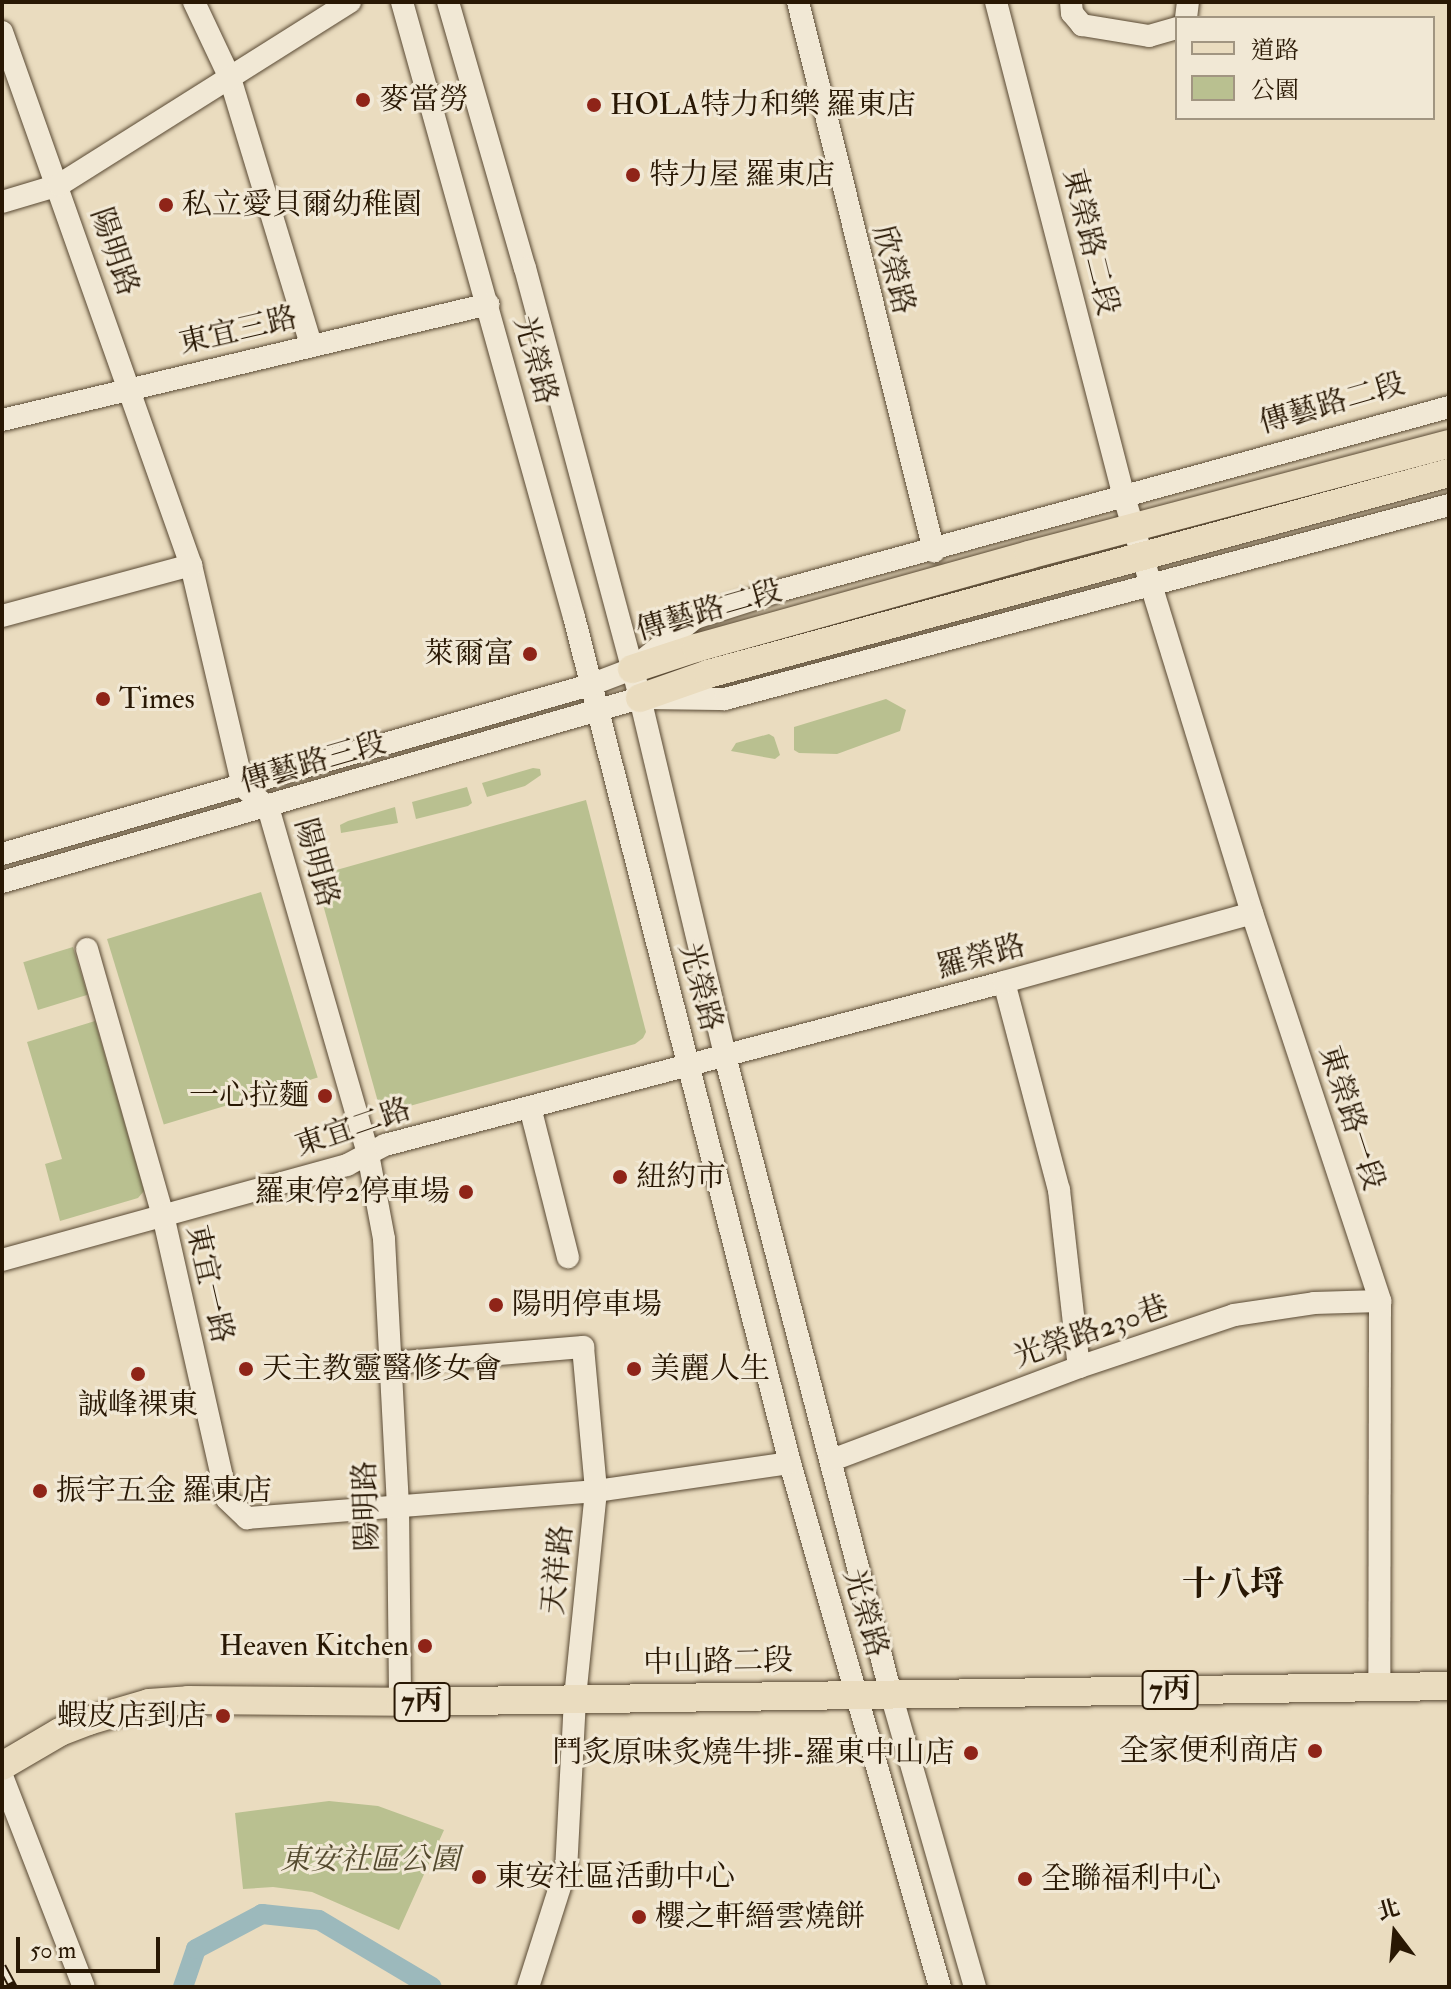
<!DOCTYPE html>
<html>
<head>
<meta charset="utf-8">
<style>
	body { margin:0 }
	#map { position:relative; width:1451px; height:1989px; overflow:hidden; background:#eadcbf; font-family:"IM FELL Double Pica","Noto Serif TC",serif }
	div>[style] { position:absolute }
	.green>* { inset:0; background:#b9c090; transform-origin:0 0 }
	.canal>* { height:20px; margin:-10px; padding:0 10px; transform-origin:10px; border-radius:10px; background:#9cb9bc }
	.roads { filter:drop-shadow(0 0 2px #594933) drop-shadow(0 0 2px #594933) }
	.minor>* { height:22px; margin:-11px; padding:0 11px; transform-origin:11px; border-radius:11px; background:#f1e8d5 }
	.major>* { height:28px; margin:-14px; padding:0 14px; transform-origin:14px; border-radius:14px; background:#eadcbf }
	.rail>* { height:9px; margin-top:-4.5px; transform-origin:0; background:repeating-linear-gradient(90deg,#f1e8d5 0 18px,#291804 0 36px); box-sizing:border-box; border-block:2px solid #291804 }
	.dots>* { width:22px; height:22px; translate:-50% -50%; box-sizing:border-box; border:4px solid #f1e8d5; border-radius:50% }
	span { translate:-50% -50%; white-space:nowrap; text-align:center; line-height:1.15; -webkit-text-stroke:6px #f1e8d5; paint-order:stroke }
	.shield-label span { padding:2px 6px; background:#f1e8d5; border:2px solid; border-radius:6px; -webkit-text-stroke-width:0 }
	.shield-label { font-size:28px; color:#291804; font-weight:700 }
	.poi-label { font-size:30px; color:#291804 }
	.left { translate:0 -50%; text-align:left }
	.right { translate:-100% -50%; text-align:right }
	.street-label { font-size:30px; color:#291804 }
	.park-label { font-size:30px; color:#544a2e; font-style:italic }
	.quarter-label { font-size:34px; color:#291804; font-weight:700 }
	.frame { position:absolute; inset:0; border:4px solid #291804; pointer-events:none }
	.legend { position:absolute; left:1175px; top:16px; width:260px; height:104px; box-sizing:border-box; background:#f1e8d5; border:2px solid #a19581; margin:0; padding:10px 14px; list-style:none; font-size:24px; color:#291804 }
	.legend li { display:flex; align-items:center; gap:16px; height:40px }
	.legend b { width:40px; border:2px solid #a19581 }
	.north { position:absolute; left:1355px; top:1893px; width:80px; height:80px; -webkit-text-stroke:6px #f1e8d5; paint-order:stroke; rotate:344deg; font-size:22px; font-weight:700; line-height:32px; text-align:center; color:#291804 }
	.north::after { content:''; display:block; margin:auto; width:28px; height:36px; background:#291804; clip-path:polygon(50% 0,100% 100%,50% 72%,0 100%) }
	.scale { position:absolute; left:16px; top:1937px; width:144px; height:36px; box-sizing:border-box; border:4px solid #291804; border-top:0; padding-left:10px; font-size:24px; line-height:28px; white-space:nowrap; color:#291804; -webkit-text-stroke:6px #f1e8d5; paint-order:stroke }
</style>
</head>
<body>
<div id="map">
	<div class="green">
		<div style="clip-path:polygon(886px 699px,906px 710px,900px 731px,837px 754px,799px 753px,794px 750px,794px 727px)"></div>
		<div style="clip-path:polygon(769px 734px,774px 737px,780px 755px,775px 759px,731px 751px,736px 743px)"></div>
		<div style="clip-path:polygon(533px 768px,540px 769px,541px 775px,525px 786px,487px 797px,482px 783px)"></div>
		<div style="clip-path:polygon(467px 787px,472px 803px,468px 806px,416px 819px,412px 802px)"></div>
		<div style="clip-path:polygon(586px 800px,646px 1032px,643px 1038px,635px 1044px,395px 1110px,385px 1109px,378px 1102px,315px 876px)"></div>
		<div style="clip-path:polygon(395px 807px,398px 823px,341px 833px,340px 825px,348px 821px)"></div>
		<div style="left:261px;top:892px;width:194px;height:161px;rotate:73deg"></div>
		<div style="left:73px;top:947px;width:50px;height:52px;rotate:73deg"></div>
		<div style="clip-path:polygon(95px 1021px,144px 1191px,138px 1198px,60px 1221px,45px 1164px,62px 1159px,27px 1042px)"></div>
		<div style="clip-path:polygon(329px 1801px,378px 1806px,444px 1830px,399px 1930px,312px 1892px,273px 1887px,243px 1889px,235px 1813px)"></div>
	</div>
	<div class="canal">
		<div style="left:183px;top:1987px;width:40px;rotate:-71.1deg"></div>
		<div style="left:196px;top:1949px;width:75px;rotate:-27.9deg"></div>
		<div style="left:262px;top:1914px;width:57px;rotate:6deg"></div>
		<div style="left:319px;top:1920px;width:131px;rotate:30.7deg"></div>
	</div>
	<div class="roads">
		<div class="minor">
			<div style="left:194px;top:2px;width:84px;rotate:64.7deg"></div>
			<div style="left:230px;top:78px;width:279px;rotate:73.1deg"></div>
			<div style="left:402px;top:2px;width:639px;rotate:74.38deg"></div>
			<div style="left:574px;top:617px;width:873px;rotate:75.68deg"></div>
			<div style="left:790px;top:1463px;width:545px;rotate:74.03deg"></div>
			<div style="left:448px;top:2px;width:277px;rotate:73.9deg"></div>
			<div style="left:525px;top:268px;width:445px;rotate:75deg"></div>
			<div style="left:640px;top:698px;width:368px;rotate:76.6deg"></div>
			<div style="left:725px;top:1056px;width:659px;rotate:75.42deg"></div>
			<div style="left:891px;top:1694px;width:305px;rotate:74deg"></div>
			<div style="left:798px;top:2px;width:566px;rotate:76.09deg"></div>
			<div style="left:996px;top:2px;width:511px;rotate:75.5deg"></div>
			<div style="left:1124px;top:497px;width:435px;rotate:72.9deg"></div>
			<div style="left:1252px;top:913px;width:409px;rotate:71.7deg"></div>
			<div style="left:1380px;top:1301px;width:386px;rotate:90.1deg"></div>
			<div style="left:1071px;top:2px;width:11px;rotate:85deg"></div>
			<div style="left:1072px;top:13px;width:16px;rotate:50deg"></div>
			<div style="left:1082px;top:25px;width:68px;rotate:9.3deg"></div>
			<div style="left:1149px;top:36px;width:29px;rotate:-16deg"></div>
			<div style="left:1186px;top:18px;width:16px;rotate:-83deg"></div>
			<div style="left:2px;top:32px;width:566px;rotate:70.48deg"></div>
			<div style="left:191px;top:565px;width:228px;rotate:76.8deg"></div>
			<div style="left:243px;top:787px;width:32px;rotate:39deg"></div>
			<div style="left:268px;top:807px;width:361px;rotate:73.9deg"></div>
			<div style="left:368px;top:1154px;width:86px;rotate:79.3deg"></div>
			<div style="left:384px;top:1239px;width:265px;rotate:87deg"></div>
			<div style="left:398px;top:1504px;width:198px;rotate:89.4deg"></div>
			<div style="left:2px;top:202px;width:59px;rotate:-16.6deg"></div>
			<div style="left:59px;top:185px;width:344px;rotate:-32.2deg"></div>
			<div style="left:2px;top:420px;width:500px;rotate:-13.4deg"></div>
			<div style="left:2px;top:616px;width:196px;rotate:-15.1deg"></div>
			<div style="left:2px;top:854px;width:612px;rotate:-16.04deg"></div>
			<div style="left:590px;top:685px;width:45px;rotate:-20.9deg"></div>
			<div style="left:632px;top:669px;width:81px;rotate:-39deg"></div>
			<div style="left:695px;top:618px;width:91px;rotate:-17.8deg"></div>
			<div style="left:782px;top:590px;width:692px;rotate:-15.34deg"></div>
			<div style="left:2px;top:882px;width:664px;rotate:-16.09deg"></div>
			<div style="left:640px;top:698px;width:85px;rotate:0.7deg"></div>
			<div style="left:725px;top:699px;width:750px;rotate:-15deg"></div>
			<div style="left:87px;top:949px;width:277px;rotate:74.1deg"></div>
			<div style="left:163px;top:1215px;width:291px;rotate:77.3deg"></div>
			<div style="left:227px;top:1499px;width:28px;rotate:44deg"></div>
			<div style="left:247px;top:1518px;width:350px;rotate:-4.4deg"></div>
			<div style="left:596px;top:1491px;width:196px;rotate:-8.2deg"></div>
			<div style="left:1004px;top:982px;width:215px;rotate:75.2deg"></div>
			<div style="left:1059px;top:1190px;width:178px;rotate:83.6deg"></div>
			<div style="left:530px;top:1107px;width:155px;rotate:75.8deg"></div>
			<div style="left:2px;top:1260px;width:358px;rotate:-15.4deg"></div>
			<div style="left:347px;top:1165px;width:43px;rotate:-27.8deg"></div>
			<div style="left:385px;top:1145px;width:640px;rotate:-14.75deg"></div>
			<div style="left:1004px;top:982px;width:257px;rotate:-15.5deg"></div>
			<div style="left:391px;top:1363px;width:193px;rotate:-4.8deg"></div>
			<div style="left:583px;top:1347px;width:145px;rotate:84.8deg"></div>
			<div style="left:596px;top:1491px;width:209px;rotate:95.8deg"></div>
			<div style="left:575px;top:1699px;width:169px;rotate:93deg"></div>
			<div style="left:566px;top:1868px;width:125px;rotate:107.7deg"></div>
			<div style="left:832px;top:1460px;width:264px;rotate:-20.6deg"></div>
			<div style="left:1079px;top:1367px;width:163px;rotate:-18.5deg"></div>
			<div style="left:1234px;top:1315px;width:81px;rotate:-8.5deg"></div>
			<div style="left:1314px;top:1303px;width:66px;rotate:-1.7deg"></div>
			<div style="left:2px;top:1776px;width:226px;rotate:68.8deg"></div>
		</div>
		<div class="major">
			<div style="left:632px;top:669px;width:67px;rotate:-18.2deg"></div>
			<div style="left:696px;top:648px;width:346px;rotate:-15.6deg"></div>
			<div style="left:1029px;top:555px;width:434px;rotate:-14.8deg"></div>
			<div style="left:640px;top:698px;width:72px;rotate:-19.4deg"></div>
			<div style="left:708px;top:674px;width:768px;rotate:-15.18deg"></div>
			<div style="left:2px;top:1766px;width:67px;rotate:-30.4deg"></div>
			<div style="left:60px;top:1732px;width:30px;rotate:-21deg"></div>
			<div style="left:88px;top:1721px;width:64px;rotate:-16.4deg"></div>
			<div style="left:149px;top:1703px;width:39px;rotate:-4deg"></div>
			<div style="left:188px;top:1700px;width:212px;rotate:0.5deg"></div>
			<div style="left:400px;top:1702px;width:1049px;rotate:-0.87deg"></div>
		</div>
	</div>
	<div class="rail">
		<div style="left:2px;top:1966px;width:24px;rotate:62deg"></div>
	</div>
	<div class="dots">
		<div style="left:363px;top:100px;background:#8f2418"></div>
		<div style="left:594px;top:105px;background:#8f2418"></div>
		<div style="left:633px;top:175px;background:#8f2418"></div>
		<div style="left:166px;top:205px;background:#8f2418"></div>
		<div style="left:530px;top:654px;background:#8f2418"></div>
		<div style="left:103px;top:699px;background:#8f2418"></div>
		<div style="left:325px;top:1096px;background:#8f2418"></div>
		<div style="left:620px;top:1177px;background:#8f2418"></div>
		<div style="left:466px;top:1192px;background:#8f2418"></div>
		<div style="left:496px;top:1305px;background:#8f2418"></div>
		<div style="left:246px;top:1369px;background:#8f2418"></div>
		<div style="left:634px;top:1369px;background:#8f2418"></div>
		<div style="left:138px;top:1374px;background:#8f2418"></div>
		<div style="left:40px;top:1491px;background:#8f2418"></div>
		<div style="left:425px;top:1646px;background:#8f2418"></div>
		<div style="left:223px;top:1716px;background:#8f2418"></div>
		<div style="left:1315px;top:1751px;background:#8f2418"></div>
		<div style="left:971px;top:1753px;background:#8f2418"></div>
		<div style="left:479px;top:1877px;background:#8f2418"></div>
		<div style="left:1025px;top:1879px;background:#8f2418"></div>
		<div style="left:639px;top:1917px;background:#8f2418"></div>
	</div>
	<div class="shield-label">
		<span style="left:1170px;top:1690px">7丙</span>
		<span style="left:422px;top:1702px">7丙</span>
	</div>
	<div class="poi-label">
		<span class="left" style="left:379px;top:100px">麥當勞</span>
		<span class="left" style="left:610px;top:105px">HOLA特力和樂 羅東店</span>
		<span class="left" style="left:649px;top:175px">特力屋 羅東店</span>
		<span class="left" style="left:182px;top:205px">私立愛貝爾幼稚園</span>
		<span class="right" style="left:514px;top:654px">萊爾富</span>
		<span class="left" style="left:119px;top:699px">Times</span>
		<span class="right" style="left:309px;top:1096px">一心拉麵</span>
		<span class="left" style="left:636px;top:1177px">紐約市</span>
		<span class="right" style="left:450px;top:1192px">羅東停2停車場</span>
		<span class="left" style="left:512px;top:1305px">陽明停車場</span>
		<span class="left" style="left:262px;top:1369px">天主教靈醫修女會</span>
		<span class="left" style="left:650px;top:1369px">美麗人生</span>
		<span style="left:138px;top:1405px">誠峰裸東</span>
		<span class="left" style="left:56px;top:1491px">振宇五金 羅東店</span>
		<span class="right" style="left:409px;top:1646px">Heaven Kitchen</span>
		<span class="right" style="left:207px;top:1716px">蝦皮店到店</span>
		<span class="right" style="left:1299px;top:1751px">全家便利商店</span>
		<span class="right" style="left:955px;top:1753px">鬥炙原味炙燒牛排-羅東中山店</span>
		<span class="left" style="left:495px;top:1877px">東安社區活動中心</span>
		<span class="left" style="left:1041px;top:1879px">全聯福利中心</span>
		<span class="left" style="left:655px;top:1917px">櫻之軒縉雲燒餅</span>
	</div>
	<div class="street-label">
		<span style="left:1090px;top:242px;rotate:76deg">東榮路二段</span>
		<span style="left:114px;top:252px;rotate:71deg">陽明路</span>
		<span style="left:893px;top:270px;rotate:76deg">欣榮路</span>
		<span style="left:238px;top:331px;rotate:-13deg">東宜三路</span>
		<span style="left:535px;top:360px;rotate:75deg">光榮路</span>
		<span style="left:1332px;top:404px;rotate:-16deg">傳藝路二段</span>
		<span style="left:709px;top:611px;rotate:-16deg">傳藝路二段</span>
		<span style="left:313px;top:763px;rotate:-16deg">傳藝路三段</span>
		<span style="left:316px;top:863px;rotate:74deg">陽明路</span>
		<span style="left:981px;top:957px;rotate:-15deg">羅榮路</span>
		<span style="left:700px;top:987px;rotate:75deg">光榮路</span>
		<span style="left:1351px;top:1118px;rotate:72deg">東榮路一段</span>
		<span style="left:353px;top:1128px;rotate:-19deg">東宜二路</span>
		<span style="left:209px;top:1284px;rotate:77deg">東宜一路</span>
		<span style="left:1091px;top:1332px;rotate:-19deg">光榮路230巷</span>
		<span style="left:367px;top:1506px;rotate:-92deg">陽明路</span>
		<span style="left:558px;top:1570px;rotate:-84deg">天祥路</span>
		<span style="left:865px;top:1613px;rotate:74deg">光榮路</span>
		<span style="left:718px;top:1662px;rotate:-1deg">中山路二段</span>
	</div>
	<div class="park-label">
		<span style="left:370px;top:1860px">東安社區公園</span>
	</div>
	<div class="quarter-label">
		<span style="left:1233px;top:1585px">十八埒</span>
	</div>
	<div class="frame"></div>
	<ul class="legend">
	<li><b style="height:10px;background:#eadcbf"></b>道路</li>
	<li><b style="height:22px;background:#b9c090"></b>公園</li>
	</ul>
	<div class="north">北</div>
	<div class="scale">50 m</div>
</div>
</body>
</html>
